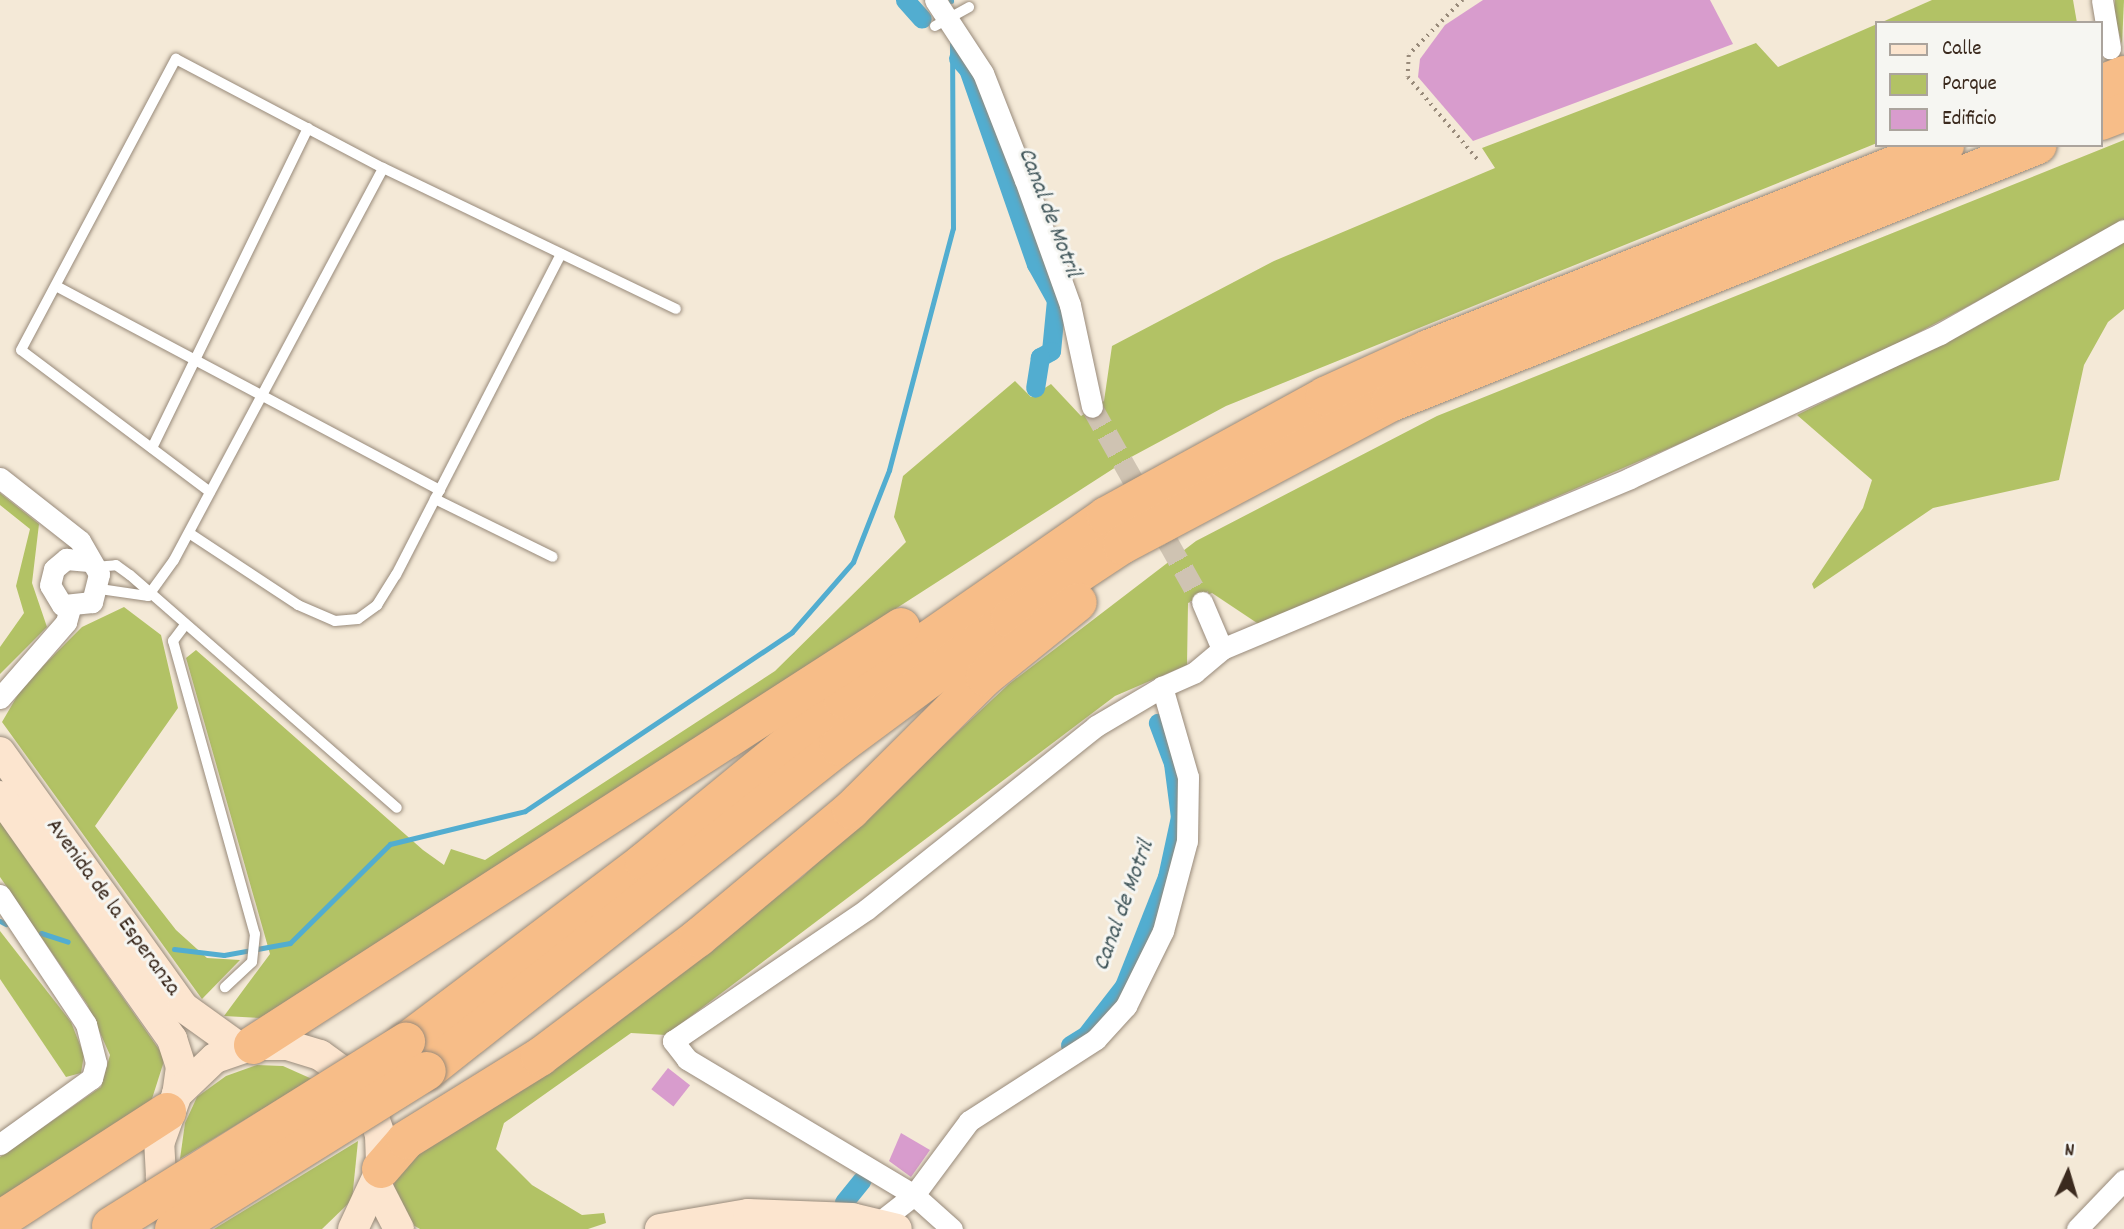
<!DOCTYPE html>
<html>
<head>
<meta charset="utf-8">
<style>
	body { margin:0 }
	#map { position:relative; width:2124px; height:1229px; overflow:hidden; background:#f4e9d7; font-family:Dekko,sans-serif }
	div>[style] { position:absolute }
	.green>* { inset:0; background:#b2c265 }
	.stream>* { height:5px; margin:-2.5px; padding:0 2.5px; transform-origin:2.5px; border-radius:2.5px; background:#52add0 }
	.canal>* { height:19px; margin:-9.5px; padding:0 9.5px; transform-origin:9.5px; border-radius:9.5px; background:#52add0 }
	.building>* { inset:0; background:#d89ccd; transform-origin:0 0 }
	.street-tunnel>* { height:21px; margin-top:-10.5px; transform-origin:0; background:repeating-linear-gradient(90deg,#cfc3b2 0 21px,transparent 0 31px) }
	.path>* { height:3.5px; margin-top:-1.75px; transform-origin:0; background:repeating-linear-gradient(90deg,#988a7a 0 2px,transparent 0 7px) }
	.roads { filter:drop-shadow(0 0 2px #988a7a) drop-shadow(0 0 2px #988a7a) }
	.lane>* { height:10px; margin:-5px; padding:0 5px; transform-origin:5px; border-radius:5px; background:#fff }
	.street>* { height:21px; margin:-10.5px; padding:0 10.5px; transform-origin:10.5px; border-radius:10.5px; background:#fff }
	.secondary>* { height:30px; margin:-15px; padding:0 15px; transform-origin:15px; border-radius:15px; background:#fce5cf }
	.highway>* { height:38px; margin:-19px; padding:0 19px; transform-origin:19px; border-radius:19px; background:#f7bd88 }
	.bridges { filter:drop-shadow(0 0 2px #988a7a) drop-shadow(0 0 2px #988a7a) }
	.highway-bridge>* { height:38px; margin:-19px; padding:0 19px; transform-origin:19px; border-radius:19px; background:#f7bd88 }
	span { translate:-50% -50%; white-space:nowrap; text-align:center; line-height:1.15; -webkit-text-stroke:6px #f6f6f2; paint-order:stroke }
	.street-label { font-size:23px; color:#3b2a1e }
	.water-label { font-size:24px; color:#43585c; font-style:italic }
	.legend { position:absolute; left:1875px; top:21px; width:228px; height:126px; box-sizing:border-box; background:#f6f6f2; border:2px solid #aba49d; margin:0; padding:9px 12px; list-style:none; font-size:21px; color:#3b2a1e }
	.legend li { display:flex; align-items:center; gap:14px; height:35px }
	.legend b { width:35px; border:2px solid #aba49d }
	.north { position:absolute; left:2033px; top:1138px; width:70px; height:70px; -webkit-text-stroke:5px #f6f6f2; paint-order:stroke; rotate:4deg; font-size:19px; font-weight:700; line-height:28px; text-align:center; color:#3b2a1e }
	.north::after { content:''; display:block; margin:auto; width:24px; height:32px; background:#3b2a1e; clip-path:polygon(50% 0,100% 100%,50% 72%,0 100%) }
</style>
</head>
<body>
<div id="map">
	<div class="green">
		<div style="clip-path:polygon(1932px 0,2073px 0,2077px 23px,1880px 23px)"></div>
		<div style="clip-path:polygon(2115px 0,2124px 0,2122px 44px,2114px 14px)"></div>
		<div style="clip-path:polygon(1877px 24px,1877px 143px,1226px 406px,1133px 456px,260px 1018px,224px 1016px,270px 954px,186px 658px,196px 650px,423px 850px,444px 865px,451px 849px,485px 860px,775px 671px,906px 542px,894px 517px,903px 476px,1015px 381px,1031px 397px,1051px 384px,1081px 416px,1104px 401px,1112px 346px,1274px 261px,1495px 168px,1482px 148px,1756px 43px,1778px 67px)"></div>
		<div style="clip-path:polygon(2124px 140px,2124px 223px,1908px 338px,1776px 402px,1260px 625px,1212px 593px,1188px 603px,1187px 665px,1115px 696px,666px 1035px,631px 1033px,504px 1123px,496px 1149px,532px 1185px,582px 1215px,604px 1213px,606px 1223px,588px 1229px,420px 1229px,406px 1221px,392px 1194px,400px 1160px,687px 967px,802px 877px,1009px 684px,1196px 541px,1437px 416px)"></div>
		<div style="clip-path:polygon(2124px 242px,2124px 309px,2108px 322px,2084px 365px,2059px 480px,1933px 508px,1814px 589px,1812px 584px,1863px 508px,1872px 480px,1797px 415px,1972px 329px)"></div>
		<div style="clip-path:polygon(0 493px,39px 524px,32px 583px,47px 627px,0 674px,0 647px,24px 613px,16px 586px,30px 529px,0 505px)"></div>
		<div style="clip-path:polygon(124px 607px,161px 635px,178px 708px,95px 826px,176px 930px,207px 958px,240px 960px,202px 999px,2px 722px,23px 686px,82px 627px)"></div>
		<div style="clip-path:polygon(0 822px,165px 1058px,150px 1105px,0 1204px,0 1157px,101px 1087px,110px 1055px,87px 1004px,0 877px)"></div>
		<div style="clip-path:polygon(0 931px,71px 1022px,84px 1055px,81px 1073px,66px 1077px,0 979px)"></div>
		<div style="clip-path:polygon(257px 1065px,283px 1066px,312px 1079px,180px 1159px,185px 1123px,197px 1097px,226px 1076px)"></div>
		<div style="clip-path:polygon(358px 1141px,352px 1200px,322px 1229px,214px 1229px)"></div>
	</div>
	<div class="stream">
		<div style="left:951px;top:1px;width:1px;rotate:-90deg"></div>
		<div style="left:0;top:921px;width:7px;rotate:27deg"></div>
		<div style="left:41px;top:933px;width:28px;rotate:18deg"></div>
		<div style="left:174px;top:949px;width:50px;rotate:6.8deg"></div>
		<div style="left:224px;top:955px;width:67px;rotate:-10.3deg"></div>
		<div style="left:290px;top:943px;width:141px;rotate:-44.7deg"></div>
		<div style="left:390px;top:844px;width:139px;rotate:-13.7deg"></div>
		<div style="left:525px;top:811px;width:321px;rotate:-33.8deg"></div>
		<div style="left:792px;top:632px;width:93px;rotate:-48.9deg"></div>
		<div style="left:853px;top:562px;width:99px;rotate:-68.6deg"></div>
		<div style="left:889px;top:470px;width:250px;rotate:-75.2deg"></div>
		<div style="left:953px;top:228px;width:184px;rotate:-90.3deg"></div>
	</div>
	<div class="canal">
		<div style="left:905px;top:0;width:25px;rotate:48deg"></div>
		<div style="left:958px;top:58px;width:15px;rotate:48deg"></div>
		<div style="left:968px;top:69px;width:207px;rotate:70.8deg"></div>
		<div style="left:1036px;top:264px;width:41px;rotate:60.9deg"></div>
		<div style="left:1056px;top:300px;width:51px;rotate:95.6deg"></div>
		<div style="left:1051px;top:351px;width:13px;rotate:151deg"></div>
		<div style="left:1040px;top:357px;width:31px;rotate:99deg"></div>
		<div style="left:1070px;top:1045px;width:19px;rotate:-32deg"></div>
		<div style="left:1086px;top:1035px;width:62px;rotate:-52.2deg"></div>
		<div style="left:1124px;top:986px;width:117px;rotate:-68.5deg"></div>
		<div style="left:1167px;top:877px;width:61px;rotate:-77.8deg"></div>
		<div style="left:1180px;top:817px;width:54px;rotate:-97.4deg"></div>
		<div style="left:1173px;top:763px;width:43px;rotate:-110.6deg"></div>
		<div style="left:844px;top:1202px;width:28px;rotate:-51deg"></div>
	</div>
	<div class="building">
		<div style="clip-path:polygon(1483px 0,1710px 0,1733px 44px,1473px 141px,1418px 77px,1420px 59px,1445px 25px)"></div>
		<div style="left:668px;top:1068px;width:28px;height:27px;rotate:38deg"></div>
		<div style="clip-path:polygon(901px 1133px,930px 1150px,911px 1177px,889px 1161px)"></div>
	</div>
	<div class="street-tunnel">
		<div style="left:1092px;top:407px;width:224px;rotate:60.6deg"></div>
	</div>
	<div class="path">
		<div style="left:1463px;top:0;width:77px;rotate:134.5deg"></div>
		<div style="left:1409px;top:55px;width:22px;rotate:93deg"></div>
		<div style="left:1408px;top:77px;width:110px;rotate:49.8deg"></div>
	</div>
	<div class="roads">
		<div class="lane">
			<div style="left:935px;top:26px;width:39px;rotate:-29deg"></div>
			<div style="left:56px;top:286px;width:435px;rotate:28deg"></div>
			<div style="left:152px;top:448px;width:356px;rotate:-64deg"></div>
			<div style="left:210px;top:492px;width:236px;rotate:-143.1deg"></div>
			<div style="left:21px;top:350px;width:330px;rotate:-62deg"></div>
			<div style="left:176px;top:59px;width:234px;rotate:27.8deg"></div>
			<div style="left:435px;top:499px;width:131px;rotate:26.2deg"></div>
			<div style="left:189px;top:533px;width:131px;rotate:33.4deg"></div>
			<div style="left:298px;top:605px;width:40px;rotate:23.4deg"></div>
			<div style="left:335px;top:621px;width:23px;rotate:-5deg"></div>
			<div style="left:358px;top:619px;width:24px;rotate:-36deg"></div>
			<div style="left:377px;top:605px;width:36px;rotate:-58deg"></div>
			<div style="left:396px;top:575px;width:361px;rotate:-62.8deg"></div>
			<div style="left:95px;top:567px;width:21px;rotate:-5deg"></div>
			<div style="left:116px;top:565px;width:17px;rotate:36deg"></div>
			<div style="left:130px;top:575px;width:354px;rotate:41.1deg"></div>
			<div style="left:100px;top:589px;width:49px;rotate:8.3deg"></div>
			<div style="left:148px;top:596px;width:44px;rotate:-54.2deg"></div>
			<div style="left:174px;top:560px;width:444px;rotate:-61.9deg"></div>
			<div style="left:383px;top:168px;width:325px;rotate:25.7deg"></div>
			<div style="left:185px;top:625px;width:20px;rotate:127deg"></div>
			<div style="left:173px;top:641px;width:304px;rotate:74.4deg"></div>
			<div style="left:255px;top:934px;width:28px;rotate:96deg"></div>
			<div style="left:252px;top:962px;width:37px;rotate:137deg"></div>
		</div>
		<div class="street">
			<div style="left:935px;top:0;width:87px;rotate:56.7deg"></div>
			<div style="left:983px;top:73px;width:115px;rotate:68.6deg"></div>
			<div style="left:1025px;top:180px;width:133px;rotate:70.2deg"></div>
			<div style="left:1070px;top:305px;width:104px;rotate:77.8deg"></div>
			<div style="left:2102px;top:0;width:49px;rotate:80.5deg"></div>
			<div style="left:0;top:478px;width:102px;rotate:38.2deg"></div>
			<div style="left:80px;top:541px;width:38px;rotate:60deg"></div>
			<div style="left:99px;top:574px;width:29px;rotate:104deg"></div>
			<div style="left:92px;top:602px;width:30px;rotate:174deg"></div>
			<div style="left:62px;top:605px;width:23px;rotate:-121deg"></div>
			<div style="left:50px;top:585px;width:16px;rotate:-76deg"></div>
			<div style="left:54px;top:569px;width:16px;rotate:-40deg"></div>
			<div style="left:66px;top:559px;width:23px;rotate:5deg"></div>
			<div style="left:1202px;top:602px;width:51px;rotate:66.9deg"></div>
			<div style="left:0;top:698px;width:101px;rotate:-49deg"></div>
			<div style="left:66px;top:622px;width:15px;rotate:-74deg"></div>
			<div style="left:0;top:895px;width:155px;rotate:56.3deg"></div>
			<div style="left:86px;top:1024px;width:40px;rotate:75.6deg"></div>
			<div style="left:96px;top:1063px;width:16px;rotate:105deg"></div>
			<div style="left:92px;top:1078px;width:113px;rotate:144.3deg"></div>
			<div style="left:877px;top:1224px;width:47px;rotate:-38.1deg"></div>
			<div style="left:914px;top:1195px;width:92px;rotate:-53.4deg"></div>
			<div style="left:969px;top:1121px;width:151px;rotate:-32.8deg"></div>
			<div style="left:1096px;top:1039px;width:45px;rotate:-47.7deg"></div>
			<div style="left:1126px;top:1006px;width:84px;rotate:-63.7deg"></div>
			<div style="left:1163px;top:931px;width:93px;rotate:-75.1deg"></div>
			<div style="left:1187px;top:841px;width:64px;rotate:-89.1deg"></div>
			<div style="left:1188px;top:777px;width:94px;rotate:-106.1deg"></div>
			<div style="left:1162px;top:687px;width:36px;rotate:-24deg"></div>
			<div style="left:1195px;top:672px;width:35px;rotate:-40deg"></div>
			<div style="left:1222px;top:649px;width:442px;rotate:-22.7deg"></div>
			<div style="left:1630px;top:478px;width:342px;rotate:-24.9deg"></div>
			<div style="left:1940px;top:334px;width:211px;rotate:-29.5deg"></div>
			<div style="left:952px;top:1229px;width:51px;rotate:-138.2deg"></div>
			<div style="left:914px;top:1195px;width:265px;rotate:-149.1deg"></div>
			<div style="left:687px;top:1059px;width:23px;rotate:-128deg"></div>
			<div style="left:673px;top:1041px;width:235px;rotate:-34.2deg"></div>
			<div style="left:867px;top:909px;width:293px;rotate:-38.6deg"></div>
			<div style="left:1096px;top:726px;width:77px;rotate:-30.6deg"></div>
			<div style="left:2077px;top:1229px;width:68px;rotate:-46.2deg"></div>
		</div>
		<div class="secondary">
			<div style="left:0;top:752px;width:314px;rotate:54.3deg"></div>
			<div style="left:183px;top:1007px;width:70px;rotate:35.7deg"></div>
			<div style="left:0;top:796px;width:298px;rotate:54.7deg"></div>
			<div style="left:172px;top:1039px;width:29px;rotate:72deg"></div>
			<div style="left:181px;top:1067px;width:27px;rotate:98deg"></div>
			<div style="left:377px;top:1186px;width:48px;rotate:62.9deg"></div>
			<div style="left:173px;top:1209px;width:34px;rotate:-111deg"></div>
			<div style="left:161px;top:1177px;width:33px;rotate:-93deg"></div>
			<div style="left:159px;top:1144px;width:53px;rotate:-70.2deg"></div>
			<div style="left:177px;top:1094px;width:52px;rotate:-43.5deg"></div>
			<div style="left:215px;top:1058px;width:40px;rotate:-18.9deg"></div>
			<div style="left:253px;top:1045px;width:34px"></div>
			<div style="left:287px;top:1045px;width:34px;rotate:17deg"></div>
			<div style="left:320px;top:1055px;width:34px;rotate:36deg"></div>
			<div style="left:348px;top:1075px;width:35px;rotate:53deg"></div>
			<div style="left:369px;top:1103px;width:34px;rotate:71deg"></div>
			<div style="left:380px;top:1135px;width:34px;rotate:88deg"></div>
			<div style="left:381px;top:1169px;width:66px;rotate:115deg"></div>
			<div style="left:660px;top:1229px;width:89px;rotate:-9.7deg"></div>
			<div style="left:748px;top:1214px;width:104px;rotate:2.2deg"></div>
			<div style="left:852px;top:1218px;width:46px;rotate:13.7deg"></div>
		</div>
		<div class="highway">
			<div style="left:2101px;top:84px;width:25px;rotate:-21deg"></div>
			<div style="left:2101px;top:121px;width:25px;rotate:-21deg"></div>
			<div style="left:406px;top:1042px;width:298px;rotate:-37.1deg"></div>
			<div style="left:644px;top:862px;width:257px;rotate:-39.3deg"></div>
			<div style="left:843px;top:699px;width:320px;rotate:-34.8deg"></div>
			<div style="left:1106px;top:516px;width:250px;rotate:-28.7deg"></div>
			<div style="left:1325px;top:396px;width:113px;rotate:-24.5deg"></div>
			<div style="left:1428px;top:349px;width:556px;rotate:-21.53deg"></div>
			<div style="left:253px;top:1045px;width:771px;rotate:-32.82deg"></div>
			<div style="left:427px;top:1071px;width:525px;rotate:-38.27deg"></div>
			<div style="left:839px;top:746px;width:213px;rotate:-36.6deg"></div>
			<div style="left:1010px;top:619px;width:134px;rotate:-33.5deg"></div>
			<div style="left:1122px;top:545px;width:303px;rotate:-27.9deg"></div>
			<div style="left:1390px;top:403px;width:697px;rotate:-21.71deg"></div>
			<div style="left:381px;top:1169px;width:38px;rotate:-49deg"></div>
			<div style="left:406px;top:1140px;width:158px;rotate:-31.8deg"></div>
			<div style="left:540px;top:1057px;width:198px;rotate:-37deg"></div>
			<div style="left:698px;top:938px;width:199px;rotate:-39.9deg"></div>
			<div style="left:851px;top:810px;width:189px;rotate:-44.8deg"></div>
			<div style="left:985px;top:677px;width:119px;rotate:-38.9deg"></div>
			<div style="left:0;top:1220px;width:199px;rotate:-32.9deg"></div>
		</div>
	</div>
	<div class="bridges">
		<div class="highway-bridge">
			<div style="left:111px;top:1226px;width:348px;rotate:-32deg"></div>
			<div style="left:174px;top:1229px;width:298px;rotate:-32deg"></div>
		</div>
	</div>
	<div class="street-label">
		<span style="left:112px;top:908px;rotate:54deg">Avenida de la Esperanza</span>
	</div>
	<div class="water-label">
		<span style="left:1048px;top:213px;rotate:69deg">Canal de Motril</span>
		<span style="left:1125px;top:906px;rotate:-70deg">Canal de Motril</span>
	</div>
	<ul class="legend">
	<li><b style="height:9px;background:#fce5cf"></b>Calle</li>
	<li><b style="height:19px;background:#b2c265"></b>Parque</li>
	<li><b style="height:19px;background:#d89ccd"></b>Edificio</li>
	</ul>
	<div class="north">N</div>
</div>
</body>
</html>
